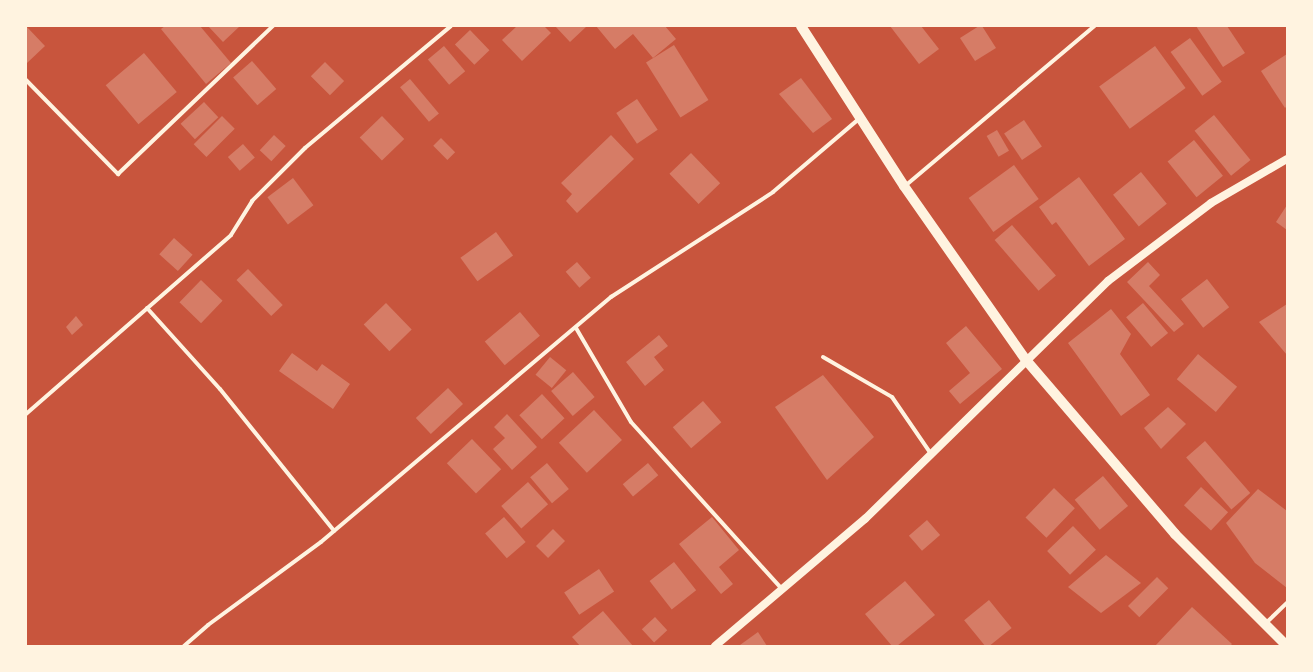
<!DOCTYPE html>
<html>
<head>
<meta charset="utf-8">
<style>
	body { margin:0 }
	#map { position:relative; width:1313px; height:672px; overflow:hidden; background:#c8553d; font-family:Jost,sans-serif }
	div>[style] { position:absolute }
	.building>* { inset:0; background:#d67c66; transform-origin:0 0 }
	.minor>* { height:4px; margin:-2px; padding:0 2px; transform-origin:2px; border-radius:2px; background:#fff3e0 }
	.secondary>* { height:8px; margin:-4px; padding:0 4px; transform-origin:4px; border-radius:4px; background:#fff3e0 }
	.primary>* { height:10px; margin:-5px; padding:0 5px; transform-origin:5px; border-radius:5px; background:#fff3e0 }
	span { translate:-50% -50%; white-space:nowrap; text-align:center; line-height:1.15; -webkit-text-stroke:3px #fff3e0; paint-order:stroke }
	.frame { position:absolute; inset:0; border:27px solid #fff3e0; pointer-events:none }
</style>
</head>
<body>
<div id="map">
	<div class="building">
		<div style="clip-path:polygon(26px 26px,45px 46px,27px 63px,26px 62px)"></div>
		<div style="clip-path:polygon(165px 26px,200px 26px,231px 63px,206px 84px,161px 29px)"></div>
		<div style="clip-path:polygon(208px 26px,240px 26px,223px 42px)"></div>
		<div style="clip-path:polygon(517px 26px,544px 26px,551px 33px,522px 61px,502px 40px)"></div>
		<div style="clip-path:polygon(555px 26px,587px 26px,570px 42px)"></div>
		<div style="clip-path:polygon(596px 26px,665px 26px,676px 39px,653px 58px,633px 34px,615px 49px)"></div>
		<div style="clip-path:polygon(890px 26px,921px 26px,939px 49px,919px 64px)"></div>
		<div style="clip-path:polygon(979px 26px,982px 26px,996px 48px,975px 61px,960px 38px)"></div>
		<div style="clip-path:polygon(1196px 26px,1227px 26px,1245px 53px,1223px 67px)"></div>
		<div style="left:470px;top:30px;width:28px;height:21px;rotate:46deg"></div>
		<div style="left:1190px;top:38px;width:54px;height:24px;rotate:54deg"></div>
		<div style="left:674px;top:45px;width:65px;height:33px;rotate:58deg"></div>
		<div style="left:444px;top:46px;width:33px;height:21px;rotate:50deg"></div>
		<div style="left:1155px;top:46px;width:52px;height:69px;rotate:54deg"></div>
		<div style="left:144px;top:53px;width:51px;height:50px;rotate:50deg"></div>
		<div style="clip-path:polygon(1287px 54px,1287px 106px,1285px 108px,1261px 71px)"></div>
		<div style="left:252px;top:61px;width:37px;height:25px;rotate:49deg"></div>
		<div style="left:325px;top:62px;width:27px;height:20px;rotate:45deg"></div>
		<div style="clip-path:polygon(801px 78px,832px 119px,813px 133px,779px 94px)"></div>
		<div style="left:410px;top:79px;width:45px;height:13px;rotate:50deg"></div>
		<div style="left:637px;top:99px;width:37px;height:25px;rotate:56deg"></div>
		<div style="left:204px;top:102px;width:21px;height:32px;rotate:47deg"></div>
		<div style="left:1214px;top:115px;width:58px;height:25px;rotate:51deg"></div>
		<div style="left:222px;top:116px;width:18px;height:40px;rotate:45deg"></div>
		<div style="left:382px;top:116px;width:32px;height:31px;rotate:46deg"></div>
		<div style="left:1024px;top:120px;width:32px;height:24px;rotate:56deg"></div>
		<div style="left:997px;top:130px;width:24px;height:12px;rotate:60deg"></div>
		<div style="left:274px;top:135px;width:16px;height:21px;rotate:43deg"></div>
		<div style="clip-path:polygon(611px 135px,634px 159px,577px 213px,566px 201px,572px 194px,561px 183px)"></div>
		<div style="left:441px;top:138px;width:20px;height:11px;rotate:45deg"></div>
		<div style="left:1194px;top:140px;width:46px;height:34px;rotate:51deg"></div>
		<div style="left:243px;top:144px;width:18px;height:20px;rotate:49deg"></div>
		<div style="left:691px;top:153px;width:42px;height:30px;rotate:46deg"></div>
		<div style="left:1014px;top:165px;width:42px;height:56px;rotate:54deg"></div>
		<div style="left:1141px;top:172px;width:41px;height:36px;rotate:51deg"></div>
		<div style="clip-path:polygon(1079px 177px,1125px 239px,1089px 266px,1056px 222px,1052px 225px,1039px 207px)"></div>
		<div style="left:293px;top:178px;width:34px;height:32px;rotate:53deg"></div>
		<div style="clip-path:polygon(1287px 205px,1287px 230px,1276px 222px)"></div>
		<div style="left:1012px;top:225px;width:67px;height:23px;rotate:49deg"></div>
		<div style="left:496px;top:232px;width:29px;height:44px;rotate:54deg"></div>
		<div style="left:174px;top:238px;width:25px;height:22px;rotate:42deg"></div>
		<div style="left:577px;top:262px;width:21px;height:15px;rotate:49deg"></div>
		<div style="clip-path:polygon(1148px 262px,1160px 275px,1149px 286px,1184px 324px,1174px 332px,1127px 282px)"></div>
		<div style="left:248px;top:269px;width:50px;height:16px;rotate:46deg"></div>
		<div style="left:1207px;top:279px;width:36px;height:33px;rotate:52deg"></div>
		<div style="left:201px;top:280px;width:30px;height:31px;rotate:44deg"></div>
		<div style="left:386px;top:303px;width:37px;height:31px;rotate:46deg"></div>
		<div style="left:1143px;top:303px;width:39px;height:22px;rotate:50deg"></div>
		<div style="clip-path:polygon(1287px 304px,1287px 355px,1259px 322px)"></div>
		<div style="clip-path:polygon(1111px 309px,1131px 334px,1120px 354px,1150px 395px,1121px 416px,1068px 343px)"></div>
		<div style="left:520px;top:312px;width:31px;height:46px;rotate:50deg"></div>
		<div style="clip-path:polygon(76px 316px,83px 325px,72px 335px,66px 327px)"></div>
		<div style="clip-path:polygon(966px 326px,1002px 369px,960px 404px,949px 391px,970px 373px,946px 343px)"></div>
		<div style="clip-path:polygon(659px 335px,668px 346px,654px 357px,664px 370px,645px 386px,626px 362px)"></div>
		<div style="clip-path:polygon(292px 353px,317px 371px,322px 364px,350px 384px,333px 409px,279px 371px)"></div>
		<div style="left:1198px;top:354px;width:51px;height:33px;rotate:40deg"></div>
		<div style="left:550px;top:357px;width:21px;height:23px;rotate:39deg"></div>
		<div style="left:573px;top:372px;width:33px;height:29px;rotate:49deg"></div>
		<div style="clip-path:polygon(823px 375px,874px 437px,827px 480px,775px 407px)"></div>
		<div style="left:448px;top:388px;width:22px;height:44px;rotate:47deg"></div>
		<div style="left:542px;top:394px;width:33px;height:31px;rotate:47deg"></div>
		<div style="left:703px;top:401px;width:28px;height:40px;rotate:49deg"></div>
		<div style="clip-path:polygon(1168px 407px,1186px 424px,1161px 449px,1144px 428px)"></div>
		<div style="left:594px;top:410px;width:41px;height:48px;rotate:47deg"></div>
		<div style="clip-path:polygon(507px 414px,537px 447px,512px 470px,493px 449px,505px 438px,494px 427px)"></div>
		<div style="left:472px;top:439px;width:42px;height:35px;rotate:46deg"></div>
		<div style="left:1205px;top:441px;width:69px;height:25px;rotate:49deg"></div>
		<div style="left:547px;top:463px;width:34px;height:22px;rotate:50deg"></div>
		<div style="left:648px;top:463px;width:16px;height:33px;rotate:50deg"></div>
		<div style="left:1103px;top:476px;width:39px;height:37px;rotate:50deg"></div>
		<div style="left:528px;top:482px;width:30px;height:36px;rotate:48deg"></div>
		<div style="left:1201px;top:487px;width:37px;height:25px;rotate:43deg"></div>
		<div style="left:1054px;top:488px;width:29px;height:41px;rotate:44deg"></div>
		<div style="clip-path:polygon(1258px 489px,1287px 511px,1287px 588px,1255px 563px,1226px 523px)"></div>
		<div style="left:504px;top:517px;width:33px;height:25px;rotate:49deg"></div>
		<div style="clip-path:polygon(712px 517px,739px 550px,719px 567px,733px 584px,721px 594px,679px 544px)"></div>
		<div style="left:927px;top:520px;width:20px;height:24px;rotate:49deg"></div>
		<div style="left:1073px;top:526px;width:33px;height:36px;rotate:46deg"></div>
		<div style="left:553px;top:529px;width:17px;height:24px;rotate:45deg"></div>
		<div style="clip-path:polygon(1106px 555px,1141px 583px,1101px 613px,1068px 587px)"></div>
		<div style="left:674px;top:562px;width:36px;height:31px;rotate:52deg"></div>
		<div style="left:599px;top:569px;width:27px;height:42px;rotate:56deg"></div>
		<div style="left:1157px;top:577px;width:16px;height:41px;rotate:45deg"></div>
		<div style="clip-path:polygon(905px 581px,935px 615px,897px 646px,892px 646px,865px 614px)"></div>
		<div style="left:989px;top:600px;width:36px;height:32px;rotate:51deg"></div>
		<div style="clip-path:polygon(1192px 607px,1232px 644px,1230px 646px,1155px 646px)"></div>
		<div style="clip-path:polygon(603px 611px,633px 646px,580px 646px,572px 637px)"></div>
		<div style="left:655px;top:617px;width:18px;height:18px;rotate:47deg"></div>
		<div style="clip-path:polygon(758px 632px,767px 646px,741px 646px,740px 645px)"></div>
	</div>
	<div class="minor">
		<div style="left:26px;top:80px;width:132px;rotate:45.6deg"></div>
		<div style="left:118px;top:174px;width:214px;rotate:-43.7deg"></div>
		<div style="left:905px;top:186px;width:248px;rotate:-40.2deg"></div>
		<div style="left:147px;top:308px;width:109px;rotate:48deg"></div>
		<div style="left:220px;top:389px;width:182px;rotate:51.2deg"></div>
		<div style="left:576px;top:328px;width:109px;rotate:59.7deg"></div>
		<div style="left:631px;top:422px;width:225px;rotate:47.9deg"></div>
		<div style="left:823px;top:357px;width:80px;rotate:30.1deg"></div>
		<div style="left:892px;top:397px;width:69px;rotate:55.6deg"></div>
		<div style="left:26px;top:414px;width:272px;rotate:-41.1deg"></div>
		<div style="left:231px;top:235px;width:40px;rotate:-58deg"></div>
		<div style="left:252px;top:201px;width:75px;rotate:-45deg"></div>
		<div style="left:305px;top:148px;width:190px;rotate:-39.9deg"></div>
		<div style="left:1266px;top:623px;width:29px;rotate:-44deg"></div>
		<div style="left:184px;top:646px;width:32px;rotate:-41deg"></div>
		<div style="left:208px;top:625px;width:140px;rotate:-36.3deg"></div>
		<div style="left:321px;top:542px;width:380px;rotate:-40.2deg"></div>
		<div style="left:611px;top:297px;width:193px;rotate:-32.9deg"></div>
		<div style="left:773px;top:192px;width:114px;rotate:-40.4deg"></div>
	</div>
	<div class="secondary">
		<div style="left:715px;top:646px;width:197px;rotate:-40.3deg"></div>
		<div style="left:865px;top:519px;width:340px;rotate:-44.4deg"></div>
		<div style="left:1108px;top:281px;width:129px;rotate:-37.1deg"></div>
		<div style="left:1211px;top:203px;width:88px;rotate:-30.1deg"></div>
	</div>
	<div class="primary">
		<div style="left:801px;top:26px;width:190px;rotate:57.2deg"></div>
		<div style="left:904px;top:186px;width:213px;rotate:55deg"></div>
		<div style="left:1026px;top:360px;width:229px;rotate:49.4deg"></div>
		<div style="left:1175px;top:534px;width:158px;rotate:45deg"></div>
	</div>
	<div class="frame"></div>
</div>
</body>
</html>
